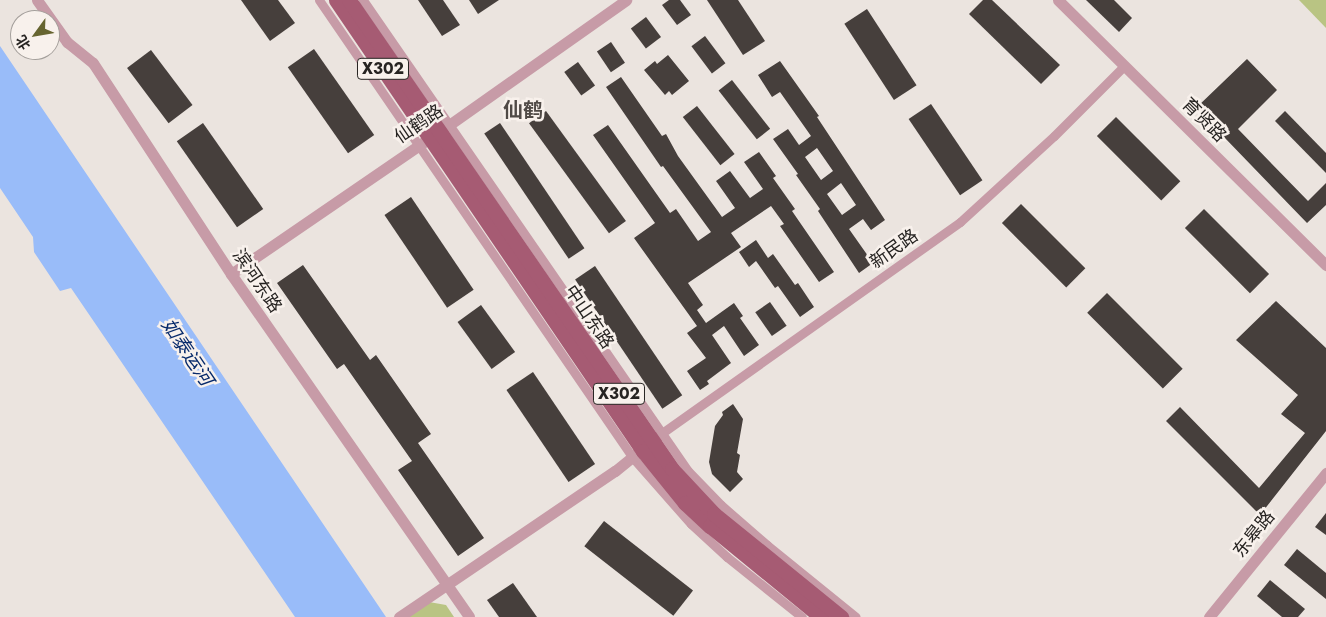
<!DOCTYPE html>
<html>
<head>
<meta charset="utf-8">
<style>
	body { margin:0 }
	#map { position:relative; width:1326px; height:617px; overflow:hidden; background:#ebe4df; font-family:Jost,"Noto Sans SC",sans-serif }
	div>[style] { position:absolute }
	.green>* { inset:0; background:#b9c483 }
	.water>* { inset:0; background:#99bcf9 }
	.building>* { inset:0; background:#463f3c; transform-origin:0 0 }
	.minor>* { height:9px; margin:-4.5px; padding:0 4.5px; transform-origin:4.5px; border-radius:4.5px; background:#c79ba7 }
	.tertiary>* { height:11px; margin:-5.5px; padding:0 5.5px; transform-origin:5.5px; border-radius:5.5px; background:#c79ba7 }
	.primary>* { height:15px; margin:-7.5px; padding:0 7.5px; transform-origin:7.5px; border-radius:7.5px; background:#a65b73 }
	span { translate:-50% -50%; white-space:nowrap; text-align:center; line-height:1.15; -webkit-text-stroke:5px #f8f1ec; paint-order:stroke }
	.shield-label span { padding:1px 4px; background:#f8f1ec; border:1px solid; border-radius:4px; -webkit-text-stroke-width:0 }
	.shield-label { font-size:16px; color:#272422; font-weight:700 }
	.street-label { font-size:18px; color:#272422 }
	.water-label { font-size:19px; color:#072a6b; font-style:italic }
	.quarter-label { font-size:20px; color:#504a46; font-weight:700 }
	.north { position:absolute; left:10px; top:10px; width:50px; height:50px; box-sizing:border-box; background:#f8f1ec; border:1px solid #a49f9b; border-radius:50%; rotate:238deg; font-size:14px; font-weight:700; line-height:20px; text-align:center; color:#272422 }
	.north::after { content:''; display:block; margin:auto; width:18px; height:22px; background:#666430; clip-path:polygon(50% 0,100% 100%,50% 72%,0 100%) }
</style>
</head>
<body>
<div id="map">
	<div class="green">
		<div style="clip-path:polygon(1299px 0,1326px 0,1326px 28px)"></div>
		<div style="clip-path:polygon(429px 602px,446px 605px,454px 617px,406px 617px)"></div>
	</div>
	<div class="water">
		<div style="clip-path:polygon(0 46px,386px 617px,295px 617px,71px 288px,60px 291px,34px 252px,33px 237px,0 188px)"></div>
	</div>
	<div class="building">
		<div style="clip-path:polygon(241px 0,278px 0,295px 23px,270px 41px)"></div>
		<div style="clip-path:polygon(418px 0,443px 0,460px 25px,442px 36px)"></div>
		<div style="clip-path:polygon(469px 0,499px 0,478px 14px)"></div>
		<div style="clip-path:polygon(669px 0,680px 0,691px 15px,677px 25px,662px 5px)"></div>
		<div style="clip-path:polygon(707px 0,738px 0,765px 41px,743px 55px)"></div>
		<div style="clip-path:polygon(983px 0,992px 0,1060px 65px,1041px 84px,969px 14px)"></div>
		<div style="clip-path:polygon(1086px 0,1114px 0,1132px 18px,1119px 32px)"></div>
		<div style="left:867px;top:9px;width:91px;height:27px;rotate:57deg"></div>
		<div style="left:646px;top:17px;width:25px;height:19px;rotate:53deg"></div>
		<div style="left:705px;top:36px;width:34px;height:17px;rotate:53deg"></div>
		<div style="left:611px;top:42px;width:25px;height:17px;rotate:56deg"></div>
		<div style="left:314px;top:49px;width:105px;height:32px;rotate:55deg"></div>
		<div style="left:151px;top:50px;width:69px;height:30px;rotate:53deg"></div>
		<div style="clip-path:polygon(668px 55px,689px 81px,672px 95px,669px 91px,665px 95px,644px 70px,655px 61px,657px 64px)"></div>
		<div style="clip-path:polygon(1247px 59px,1277px 90px,1238px 129px,1308px 201px,1326px 183px,1326px 205px,1307px 223px,1196px 108px)"></div>
		<div style="clip-path:polygon(evenodd,780px 61px,819px 116px,817px 117px,885px 220px,871px 230px,863px 219px,849px 229px,873px 263px,859px 273px,818px 211px,820px 209px,796px 175px,798px 174px,773px 139px,788px 129px,799px 145px,811px 136px,780px 92px,772px 97px,758px 75px,780px 61px,817px 148px,833px 171px,821px 180px,805px 157px,817px 148px,780px 61px,841px 183px,856px 205px,842px 215px,827px 194px,841px 183px)"></div>
		<div style="left:578px;top:62px;width:29px;height:17px;rotate:54deg"></div>
		<div style="clip-path:polygon(621px 77px,662px 136px,666px 134px,678px 156px,722px 217px,735px 208px,716px 181px,730px 171px,750px 198px,763px 189px,744px 162px,759px 152px,776px 176px,773px 178px,795px 209px,792px 211px,834px 272px,819px 282px,780px 226px,784px 224px,771px 206px,731px 233px,741px 247px,688px 283px,703px 305px,697px 310px,706px 323px,734px 303px,743px 316px,740px 318px,759px 345px,744px 356px,724px 326px,712px 335px,731px 363px,707px 381px,709px 384px,700px 390px,687px 371px,706px 358px,687px 333px,697px 326px,634px 238px,655px 223px,593px 135px,608px 125px,670px 213px,676px 209px,698px 241px,711px 232px,663px 166px,661px 167px,606px 87px)"></div>
		<div style="left:732px;top:80px;width:62px;height:17px;rotate:52deg"></div>
		<div style="left:931px;top:104px;width:92px;height:27px;rotate:56deg"></div>
		<div style="left:697px;top:106px;width:61px;height:18px;rotate:52deg"></div>
		<div style="left:546px;top:111px;width:136px;height:21px;rotate:54deg"></div>
		<div style="clip-path:polygon(1285px 111px,1326px 153px,1326px 173px,1275px 121px)"></div>
		<div style="left:1116px;top:117px;width:91px;height:27px;rotate:45deg"></div>
		<div style="left:203px;top:123px;width:105px;height:32px;rotate:55deg"></div>
		<div style="left:500px;top:123px;width:151px;height:19px;rotate:56deg"></div>
		<div style="left:411px;top:197px;width:112px;height:32px;rotate:56deg"></div>
		<div style="left:1021px;top:204px;width:91px;height:27px;rotate:45deg"></div>
		<div style="left:1204px;top:209px;width:92px;height:27px;rotate:45deg"></div>
		<div style="clip-path:polygon(756px 240px,768px 258px,773px 254px,795px 285px,798px 283px,814px 307px,800px 317px,778px 286px,775px 288px,756px 261px,749px 267px,739px 252px)"></div>
		<div style="clip-path:polygon(303px 265px,370px 360px,376px 355px,431px 434px,418px 443px,484px 538px,458px 556px,398px 470px,412px 461px,344px 364px,337px 369px,277px 283px)"></div>
		<div style="left:595px;top:266px;width:156px;height:24px;rotate:56deg"></div>
		<div style="left:1107px;top:293px;width:107px;height:28px;rotate:45deg"></div>
		<div style="clip-path:polygon(1276px 301px,1326px 348px,1326px 431px,1260px 515px,1166px 421px,1180px 407px,1259px 488px,1305px 433px,1281px 414px,1298px 395px,1236px 340px)"></div>
		<div style="left:770px;top:302px;width:29px;height:18px;rotate:55deg"></div>
		<div style="left:481px;top:305px;width:58px;height:29px;rotate:54deg"></div>
		<div style="left:533px;top:372px;width:111px;height:32px;rotate:56deg"></div>
		<div style="clip-path:polygon(733px 404px,743px 419px,737px 453px,740px 455px,737px 472px,743px 479px,730px 492px,712px 474px,709px 462px,715px 426px,723px 415px,722px 412px)"></div>
		<div style="clip-path:polygon(1326px 513px,1326px 535px,1315px 527px)"></div>
		<div style="left:604px;top:521px;width:113px;height:32px;rotate:38deg"></div>
		<div style="clip-path:polygon(1297px 549px,1326px 573px,1326px 599px,1284px 565px)"></div>
		<div style="clip-path:polygon(1270px 580px,1305px 609px,1298px 617px,1282px 617px,1257px 596px)"></div>
		<div style="clip-path:polygon(513px 583px,537px 617px,499px 617px,487px 600px)"></div>
	</div>
	<div class="minor">
		<div style="left:319px;top:0;width:555px;rotate:55.57deg"></div>
		<div style="left:633px;top:458px;width:88px;rotate:48.7deg"></div>
		<div style="left:691px;top:524px;width:49px;rotate:42.5deg"></div>
		<div style="left:727px;top:557px;width:96px;rotate:38.7deg"></div>
		<div style="left:363px;top:0;width:572px;rotate:55.39deg"></div>
		<div style="left:688px;top:471px;width:47px;rotate:45.9deg"></div>
		<div style="left:721px;top:505px;width:61px;rotate:41deg"></div>
		<div style="left:767px;top:545px;width:114px;rotate:39deg"></div>
		<div style="left:662px;top:433px;width:365px;rotate:-35.3deg"></div>
		<div style="left:960px;top:222px;width:127px;rotate:-42.5deg"></div>
		<div style="left:1054px;top:136px;width:99px;rotate:-45deg"></div>
	</div>
	<div class="tertiary">
		<div style="left:37px;top:0;width:52px;rotate:54.5deg"></div>
		<div style="left:67px;top:42px;width:33px;rotate:39deg"></div>
		<div style="left:93px;top:63px;width:252px;rotate:56.8deg"></div>
		<div style="left:231px;top:274px;width:417px;rotate:55.2deg"></div>
		<div style="left:1058px;top:0;width:377px;rotate:44.7deg"></div>
		<div style="left:231px;top:274px;width:264px;rotate:-34.4deg"></div>
		<div style="left:449px;top:125px;width:217px;rotate:-35.2deg"></div>
		<div style="left:399px;top:617px;width:261px;rotate:-34.1deg"></div>
		<div style="left:615px;top:471px;width:60px;rotate:-39deg"></div>
		<div style="left:1209px;top:617px;width:186px;rotate:-50.9deg"></div>
	</div>
	<div class="primary">
		<div style="left:336px;top:0;width:546px;rotate:55.76deg"></div>
		<div style="left:643px;top:451px;width:67px;rotate:51.1deg"></div>
		<div style="left:685px;top:503px;width:34px;rotate:43deg"></div>
		<div style="left:710px;top:526px;width:144px;rotate:39.3deg"></div>
		<div style="left:349px;top:0;width:569px;rotate:55.44deg"></div>
		<div style="left:672px;top:469px;width:62px;rotate:47deg"></div>
		<div style="left:714px;top:514px;width:164px;rotate:39deg"></div>
	</div>
	<div class="shield-label">
		<span style="left:383px;top:69px">X302</span>
		<span style="left:619px;top:394px">X302</span>
	</div>
	<div class="street-label">
		<span style="left:1204px;top:120px;rotate:45deg">育贤路</span>
		<span style="left:419px;top:124px;rotate:-34deg">仙鹤路</span>
		<span style="left:894px;top:249px;rotate:-35deg">新民路</span>
		<span style="left:257px;top:281px;rotate:56deg">滨河东路</span>
		<span style="left:589px;top:317px;rotate:56deg">中山东路</span>
		<span style="left:1254px;top:534px;rotate:-51deg">东皋路</span>
	</div>
	<div class="water-label">
		<span style="left:187px;top:352px;rotate:56deg">如泰运河</span>
	</div>
	<div class="quarter-label">
		<span style="left:523px;top:110px">仙鹤</span>
	</div>
	<div class="north">北</div>
</div>
</body>
</html>
